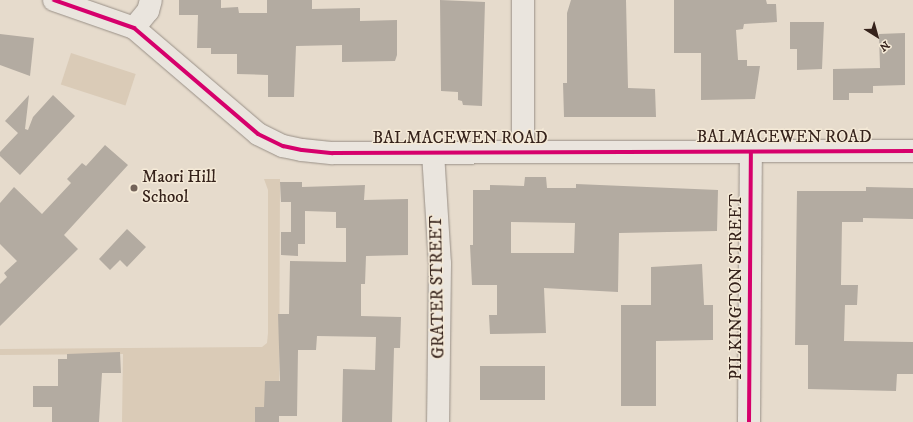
<!DOCTYPE html>
<html>
<head>
<meta charset="utf-8">
<style>
	body { margin:0 }
	#map { position:relative; width:913px; height:422px; overflow:hidden; background:#e6dbcc; font-family:"IM FELL DW Pica",serif }
	div>[style] { position:absolute }
	.green>* { inset:0; background:#dacbb7; transform-origin:0 0 }
	.building>* { inset:0; background:#b3aba1; transform-origin:0 0 }
	.roads { filter:drop-shadow(0 0 1px #999087) drop-shadow(0 0 1px #999087) }
	.minor>* { height:22px; margin:-11px; padding:0 11px; transform-origin:11px; border-radius:11px; background:#eae5de }
	.cycleway>* { height:4px; margin:-2px; padding:0 2px; transform-origin:2px; border-radius:2px; background:#d6006c }
	.dots>* { width:11px; height:11px; translate:-50% -50%; box-sizing:border-box; border:2px solid #f5ead7; border-radius:50% }
	span { translate:-50% -50%; white-space:nowrap; text-align:center; line-height:1.15; -webkit-text-stroke:3px #f5ead7; paint-order:stroke }
	.street-label { font-size:17px; color:#35221b }
	.poi-label { font-size:17px; color:#35221b }
	.left { translate:0 -50%; text-align:left }
	.north { position:absolute; left:857px; top:16px; width:40px; height:40px; -webkit-text-stroke:3px #f5ead7; paint-order:stroke; rotate:143deg; font-size:11px; font-weight:700; line-height:16px; text-align:center; color:#35221b }
	.north::after { content:''; display:block; margin:auto; width:14px; height:18px; background:#35221b; clip-path:polygon(50% 0,100% 100%,50% 72%,0 100%) }
</style>
</head>
<body>
<div id="map">
	<div class="green">
		<div style="left:71px;top:53px;width:68px;height:33px;rotate:18deg"></div>
		<div style="clip-path:polygon(264px 179px,280px 179px,279px 422px,122px 422px,123px 354px,0 355px,0 349px,262px 347px,267px 343px,268px 333px,268px 190px)"></div>
	</div>
	<div class="building">
		<div style="clip-path:polygon(179px 0,221px 0,221px 8px,238px 7px,239px 13px,267px 13px,267px 0,312px 0,312px 9px,360px 8px,360px 21px,397px 20px,397px 55px,395px 61px,342px 62px,342px 45px,296px 46px,294px 97px,268px 97px,268px 75px,237px 74px,237px 54px,211px 54px,211px 48px,197px 48px,198px 15px,179px 15px)"></div>
		<div style="clip-path:polygon(440px 0,485px 2px,482px 106px,463px 105px,462px 101px,458px 100px,458px 92px,441px 91px)"></div>
		<div style="clip-path:polygon(571px 0,626px 0,628px 88px,655px 89px,656px 117px,564px 117px,563px 83px,567px 83px,567px 13px)"></div>
		<div style="clip-path:polygon(674px 0,766px 0,767px 4px,776px 4px,777px 22px,744px 24px,743px 29px,736px 30px,738px 60px,747px 60px,747px 66px,760px 66px,755px 99px,701px 100px,701px 53px,674px 53px)"></div>
		<div style="clip-path:polygon(790px 22px,824px 22px,822px 69px,797px 70px,797px 49px,790px 49px)"></div>
		<div style="clip-path:polygon(905px 33px,905px 85px,873px 86px,873px 93px,849px 93px,849px 100px,833px 100px,833px 69px,880px 68px,879px 34px)"></div>
		<div style="clip-path:polygon(0 34px,34px 38px,30px 76px,0 65px)"></div>
		<div style="clip-path:polygon(29px 95px,25px 129px,28px 130px,33px 117px,53px 95px,75px 116px,20px 175px,0 156px,0 152px,18px 133px,5px 121px)"></div>
		<div style="clip-path:polygon(105px 145px,128px 165px,64px 235px,78px 249px,0 326px,0 284px,7px 277px,4px 273px,17px 261px,0 244px,0 203px,14px 187px,42px 214px,71px 183px,67px 179px,82px 163px,86px 166px)"></div>
		<div style="clip-path:polygon(evenodd,525px 177px,546px 177px,547px 188px,576px 188px,576px 184px,718px 190px,717px 231px,619px 233px,618px 292px,544px 288px,546px 333px,490px 334px,489px 315px,497px 315px,497px 285px,472px 285px,470px 245px,473px 245px,473px 190px,490px 190px,490px 185px,524px 186px,525px 177px,511px 222px,575px 223px,574px 253px,511px 253px,511px 222px)"></div>
		<div style="clip-path:polygon(280px 182px,302px 182px,302px 187px,365px 185px,364px 200px,408px 199px,408px 255px,366px 256px,365px 284px,361px 284px,361px 316px,401px 317px,400px 348px,394px 348px,392px 422px,342px 422px,343px 369px,375px 370px,376px 337px,317px 336px,316px 350px,298px 350px,297px 416px,279px 416px,279px 422px,255px 422px,255px 407px,264px 407px,265px 381px,280px 381px,278px 314px,289px 314px,290px 261px,346px 262px,346px 228px,336px 228px,336px 212px,305px 211px,305px 244px,298px 244px,298px 256px,281px 255px,281px 232px,291px 232px,291px 202px,281px 202px)"></div>
		<div style="clip-path:polygon(866px 187px,913px 188px,913px 219px,863px 218px,863px 222px,842px 222px,841px 285px,858px 285px,857px 305px,845px 305px,844px 341px,913px 342px,913px 374px,897px 374px,896px 391px,808px 389px,808px 345px,795px 345px,797px 191px,866px 191px)"></div>
		<div style="clip-path:polygon(127px 229px,146px 247px,127px 267px,120px 260px,110px 270px,99px 259px)"></div>
		<div style="clip-path:polygon(702px 264px,704px 305px,713px 305px,713px 340px,656px 341px,656px 406px,621px 406px,621px 305px,651px 305px,651px 267px)"></div>
		<div style="clip-path:polygon(120px 352px,121px 373px,102px 373px,99px 422px,52px 422px,52px 407px,33px 407px,33px 386px,58px 386px,58px 359px,67px 359px,67px 354px)"></div>
		<div style="left:545px;top:366px;width:34px;height:65px;rotate:90deg"></div>
	</div>
	<div class="roads">
		<div class="minor">
			<div style="left:54px;top:0;width:85px;rotate:19.3deg"></div>
			<div style="left:134px;top:28px;width:163px;rotate:40.5deg"></div>
			<div style="left:258px;top:134px;width:28px;rotate:26deg"></div>
			<div style="left:283px;top:146px;width:19px;rotate:12deg"></div>
			<div style="left:302px;top:150px;width:31px;rotate:6deg"></div>
			<div style="left:333px;top:153px;width:580px;rotate:-0.2deg"></div>
			<div style="left:523px;top:0;width:151px;rotate:90deg"></div>
			<div style="left:134px;top:28px;width:22px;rotate:-51deg"></div>
			<div style="left:148px;top:11px;width:11px;rotate:-75deg"></div>
			<div style="left:433px;top:153px;width:111px;rotate:86.4deg"></div>
			<div style="left:440px;top:264px;width:158px;rotate:90.7deg"></div>
			<div style="left:749px;top:422px;width:270px;rotate:-89.6deg"></div>
		</div>
	</div>
	<div class="cycleway">
		<div style="left:54px;top:0;width:85px;rotate:19.3deg"></div>
		<div style="left:134px;top:28px;width:163px;rotate:40.5deg"></div>
		<div style="left:258px;top:134px;width:28px;rotate:26deg"></div>
		<div style="left:283px;top:146px;width:19px;rotate:12deg"></div>
		<div style="left:302px;top:150px;width:31px;rotate:6deg"></div>
		<div style="left:333px;top:153px;width:580px;rotate:-0.2deg"></div>
		<div style="left:749px;top:422px;width:270px;rotate:-89.6deg"></div>
	</div>
	<div class="dots">
		<div style="left:134px;top:188px;background:#736359"></div>
	</div>
	<div class="street-label">
		<span style="left:784px;top:138px">BALMACEWEN ROAD</span>
		<span style="left:460px;top:139px">BALMACEWEN ROAD</span>
		<span style="left:438px;top:287px;rotate:-91deg">GRATER STREET</span>
		<span style="left:737px;top:287px;rotate:-90deg">PILKINGTON STREET</span>
	</div>
	<div class="poi-label">
		<span class="left" style="left:142px;top:188px">Maori Hill<br>School</span>
	</div>
	<div class="north">N</div>
</div>
</body>
</html>
